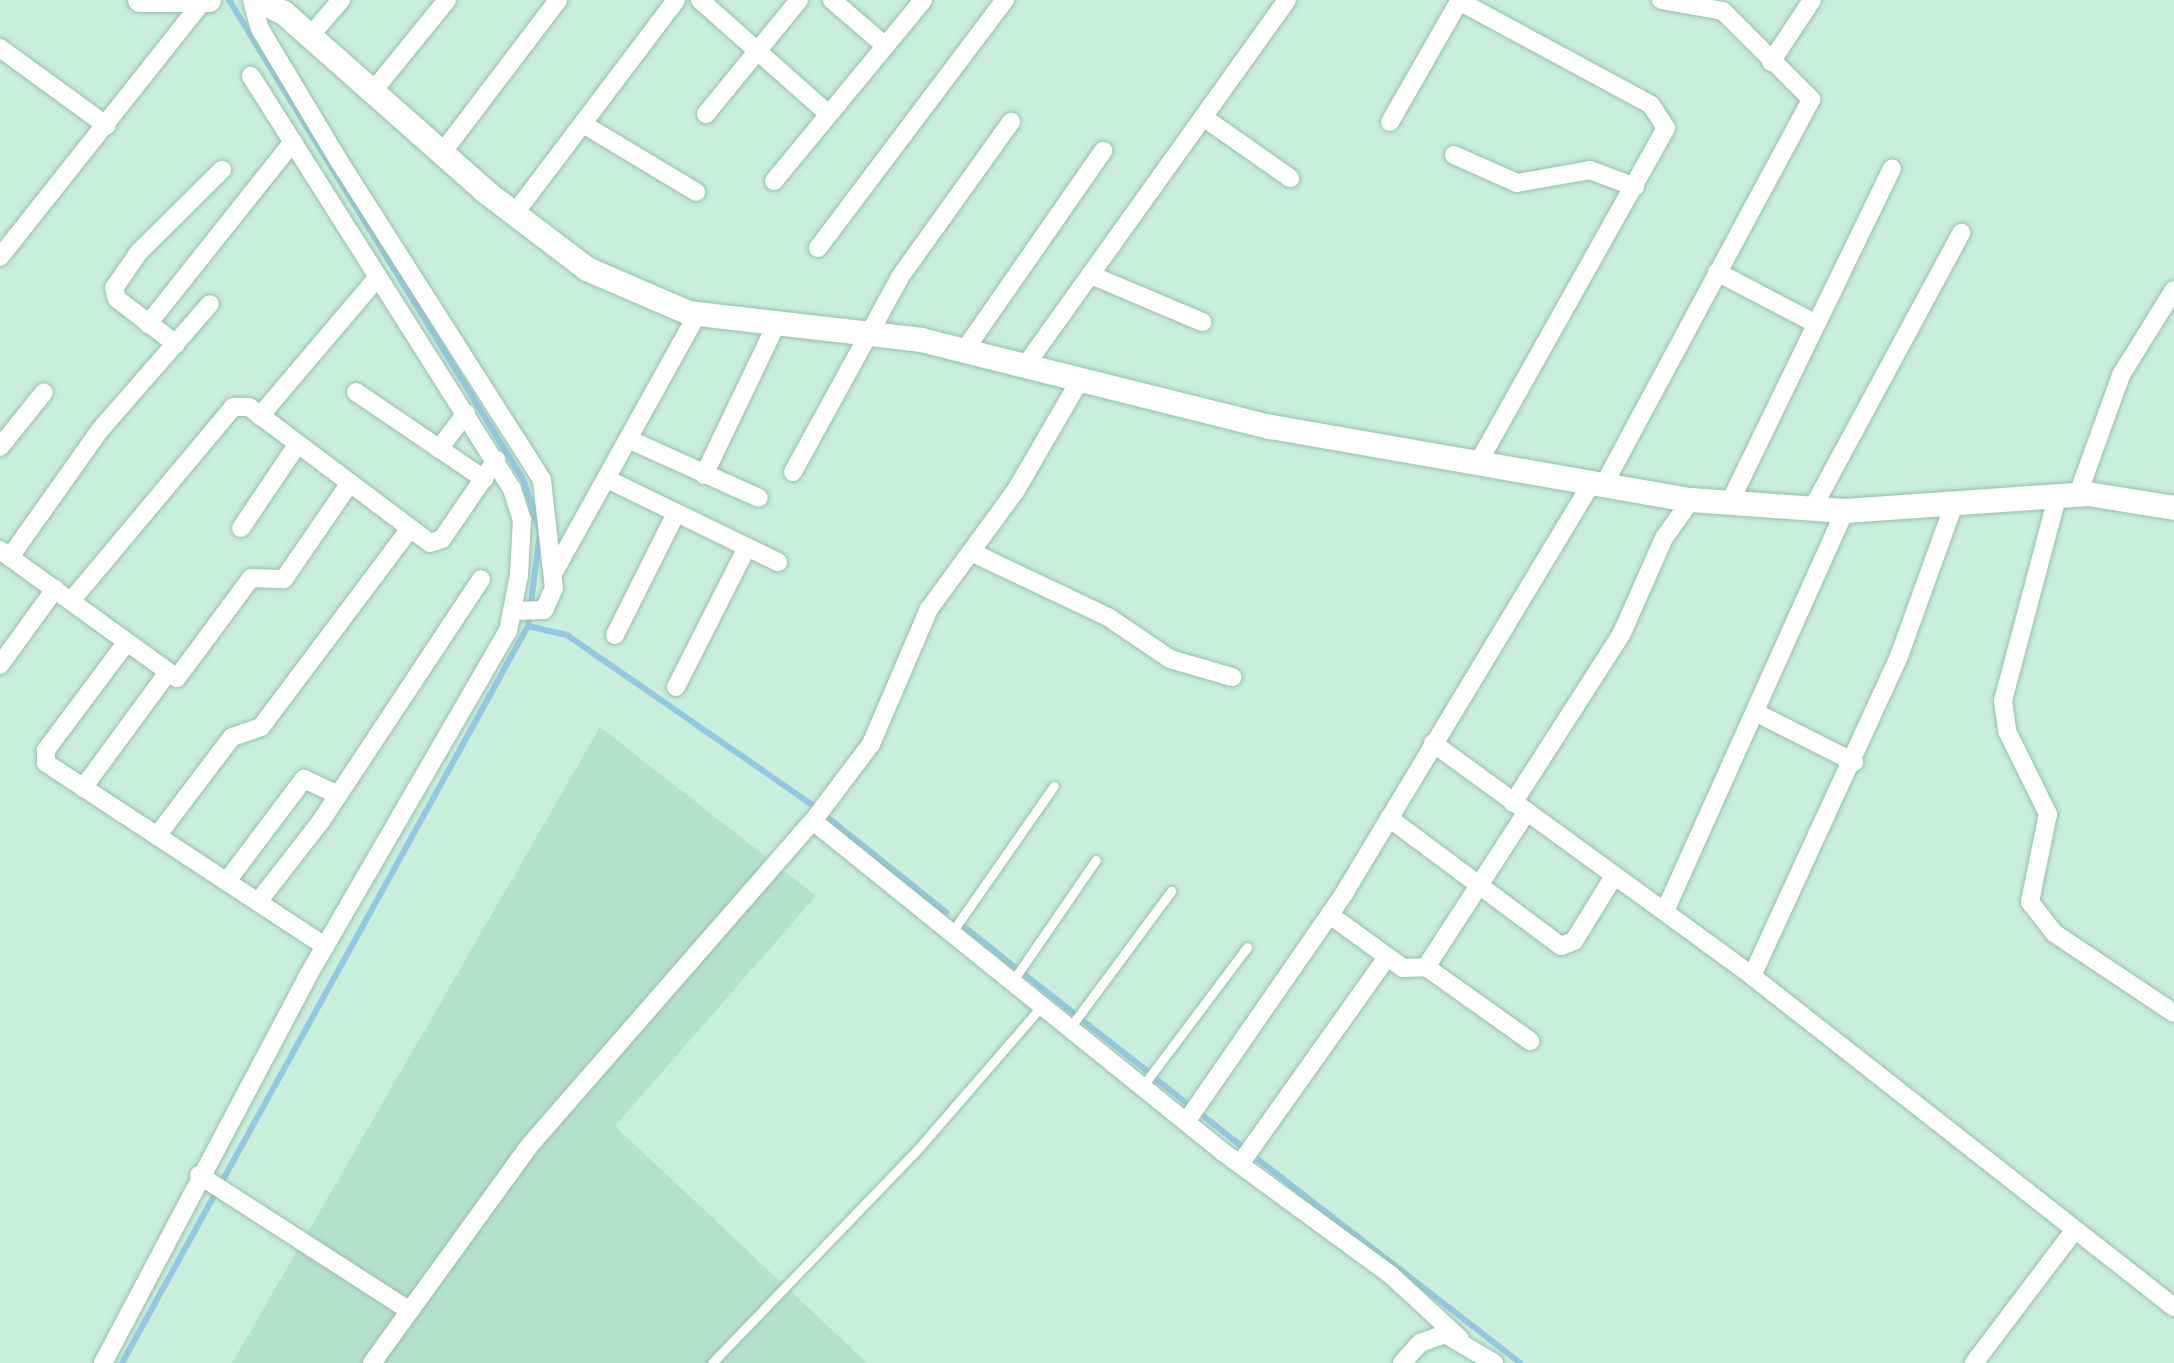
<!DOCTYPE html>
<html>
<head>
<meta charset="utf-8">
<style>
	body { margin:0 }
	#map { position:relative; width:2174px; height:1363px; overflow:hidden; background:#c7efdb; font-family:"Exo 2",sans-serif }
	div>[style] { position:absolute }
	.built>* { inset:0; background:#b3e2cc }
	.stream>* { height:6px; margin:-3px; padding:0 3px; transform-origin:3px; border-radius:3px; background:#92c8e1 }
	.roads { filter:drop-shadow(0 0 2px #98beab) drop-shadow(0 0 2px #98beab) }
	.lane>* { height:9px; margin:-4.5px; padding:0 4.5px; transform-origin:4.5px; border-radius:4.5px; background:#fff }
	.street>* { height:18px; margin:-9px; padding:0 9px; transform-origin:9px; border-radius:9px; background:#fff }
	.secondary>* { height:24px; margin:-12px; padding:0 12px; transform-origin:12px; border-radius:12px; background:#fff }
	span { translate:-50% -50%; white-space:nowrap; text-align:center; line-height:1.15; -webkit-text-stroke:6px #fff; paint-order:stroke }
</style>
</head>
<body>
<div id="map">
	<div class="built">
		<div style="clip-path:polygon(600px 727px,816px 896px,615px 1126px,867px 1363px,232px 1363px)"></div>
	</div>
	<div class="stream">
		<div style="left:528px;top:626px;width:40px;rotate:13deg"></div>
		<div style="left:567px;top:635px;width:302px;rotate:34.7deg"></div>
		<div style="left:826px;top:816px;width:154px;rotate:38.7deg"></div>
		<div style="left:961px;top:924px;width:70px;rotate:38.7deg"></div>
		<div style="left:1023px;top:973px;width:63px;rotate:38.5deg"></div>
		<div style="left:1082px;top:1020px;width:81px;rotate:38deg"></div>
		<div style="left:1156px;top:1079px;width:43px;rotate:38.5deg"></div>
		<div style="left:1201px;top:1114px;width:56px;rotate:38.5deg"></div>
		<div style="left:1251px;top:1154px;width:341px;rotate:37.8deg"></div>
		<div style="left:122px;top:1363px;width:841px;rotate:-61.15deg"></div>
		<div style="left:528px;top:626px;width:95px;rotate:-82.7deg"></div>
		<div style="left:540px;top:532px;width:53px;rotate:-107.4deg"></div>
		<div style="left:524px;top:481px;width:564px;rotate:-121.52deg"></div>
	</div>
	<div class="roads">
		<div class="lane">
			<div style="left:952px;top:932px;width:178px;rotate:-55.1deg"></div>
			<div style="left:1012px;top:982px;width:148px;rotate:-55.5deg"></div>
			<div style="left:1069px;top:1029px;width:172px;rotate:-53.5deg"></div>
			<div style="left:1142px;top:1087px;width:175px;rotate:-53.1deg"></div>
			<div style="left:712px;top:1363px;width:296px;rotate:-46.1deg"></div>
			<div style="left:917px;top:1150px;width:189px;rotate:-49.1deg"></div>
		</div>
		<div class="street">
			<div style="left:252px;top:0;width:30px;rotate:75deg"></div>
			<div style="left:260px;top:29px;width:154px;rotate:59.1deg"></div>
			<div style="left:339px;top:161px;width:378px;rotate:57.5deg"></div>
			<div style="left:542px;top:480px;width:109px;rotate:83.7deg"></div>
			<div style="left:554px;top:588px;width:24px;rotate:114deg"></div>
			<div style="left:544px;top:610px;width:31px;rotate:178deg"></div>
			<div style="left:700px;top:0;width:167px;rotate:41.6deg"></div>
			<div style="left:832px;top:0;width:67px;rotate:40.8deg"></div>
			<div style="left:1459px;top:1px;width:218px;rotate:28.4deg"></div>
			<div style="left:1651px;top:105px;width:27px;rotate:57deg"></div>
			<div style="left:1666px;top:128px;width:386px;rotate:119.3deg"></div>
			<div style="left:310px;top:36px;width:48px;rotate:-49.3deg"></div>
			<div style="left:0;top:48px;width:132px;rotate:36.1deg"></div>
			<div style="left:1771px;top:62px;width:74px;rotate:-56.5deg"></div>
			<div style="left:373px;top:91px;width:117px;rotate:-50.9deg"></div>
			<div style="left:706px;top:114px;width:147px;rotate:-50.8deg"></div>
			<div style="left:1206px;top:119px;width:103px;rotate:35.1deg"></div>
			<div style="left:1390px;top:122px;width:141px;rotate:-60.2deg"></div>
			<div style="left:583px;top:124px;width:132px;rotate:31deg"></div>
			<div style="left:442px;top:153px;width:192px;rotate:-52.8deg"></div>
			<div style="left:1454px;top:155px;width:69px;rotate:24deg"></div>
			<div style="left:1517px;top:183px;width:74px;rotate:-10.1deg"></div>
			<div style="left:1590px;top:170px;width:48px;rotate:20.7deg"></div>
			<div style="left:774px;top:181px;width:234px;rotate:-50.5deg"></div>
			<div style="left:515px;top:213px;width:267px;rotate:-52.9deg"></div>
			<div style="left:818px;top:248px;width:311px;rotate:-53deg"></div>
			<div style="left:0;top:257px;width:327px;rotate:-51.6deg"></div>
			<div style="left:1717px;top:272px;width:112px;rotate:27.7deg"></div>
			<div style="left:1091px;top:275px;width:121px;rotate:22.9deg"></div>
			<div style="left:148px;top:324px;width:233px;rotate:-51.5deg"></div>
			<div style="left:176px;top:344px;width:74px;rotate:-142.7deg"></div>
			<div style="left:117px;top:299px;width:11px;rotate:-105deg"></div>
			<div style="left:114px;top:288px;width:44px;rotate:-55.2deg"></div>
			<div style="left:139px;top:252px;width:117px;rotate:-44.7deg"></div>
			<div style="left:964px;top:351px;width:244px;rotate:-55.2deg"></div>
			<div style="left:1025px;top:366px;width:450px;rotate:-54.4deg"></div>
			<div style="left:356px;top:392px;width:155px;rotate:34.2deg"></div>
			<div style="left:260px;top:416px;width:181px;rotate:-49.7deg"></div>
			<div style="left:630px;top:440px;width:141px;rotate:24.2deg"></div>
			<div style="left:0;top:447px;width:70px;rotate:-51.3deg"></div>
			<div style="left:439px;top:449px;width:45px;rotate:-53.1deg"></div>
			<div style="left:793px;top:472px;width:222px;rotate:-61.2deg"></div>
			<div style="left:900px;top:277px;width:191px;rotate:-54.4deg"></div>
			<div style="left:704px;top:475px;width:166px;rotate:-64.4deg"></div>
			<div style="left:609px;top:480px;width:188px;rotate:25.9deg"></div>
			<div style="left:1603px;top:486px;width:439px;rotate:-61.7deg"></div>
			<div style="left:1811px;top:99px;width:124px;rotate:-135deg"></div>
			<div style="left:1723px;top:11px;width:63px;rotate:-169.9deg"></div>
			<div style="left:2058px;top:494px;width:214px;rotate:104.9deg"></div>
			<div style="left:2003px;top:701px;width:30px;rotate:82deg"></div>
			<div style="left:2007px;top:731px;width:93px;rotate:63.7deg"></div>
			<div style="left:2048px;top:814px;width:90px;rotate:101.6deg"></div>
			<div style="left:2030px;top:902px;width:39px;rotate:52deg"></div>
			<div style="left:2054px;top:933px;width:144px;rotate:33.7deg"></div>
			<div style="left:2078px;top:494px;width:127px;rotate:-70.1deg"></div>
			<div style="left:2121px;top:375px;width:100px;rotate:-58.1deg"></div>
			<div style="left:1729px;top:504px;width:373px;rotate:-64.1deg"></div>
			<div style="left:1812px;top:509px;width:314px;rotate:-61.6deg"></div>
			<div style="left:241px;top:528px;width:100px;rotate:-56deg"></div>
			<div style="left:0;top:550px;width:218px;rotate:35.9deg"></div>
			<div style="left:177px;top:678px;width:124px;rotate:-53.5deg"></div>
			<div style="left:251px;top:578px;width:33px;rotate:2deg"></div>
			<div style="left:284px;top:579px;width:113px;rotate:-55.5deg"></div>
			<div style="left:971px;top:552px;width:152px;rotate:25.4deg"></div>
			<div style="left:1108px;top:617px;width:75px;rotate:34.1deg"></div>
			<div style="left:1170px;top:659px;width:65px;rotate:16.2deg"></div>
			<div style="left:10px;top:557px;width:156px;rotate:-54.7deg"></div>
			<div style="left:100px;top:430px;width:167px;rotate:-48.9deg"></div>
			<div style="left:555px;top:570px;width:292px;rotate:-60.9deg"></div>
			<div style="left:71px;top:601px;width:253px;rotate:-50.1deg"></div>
			<div style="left:233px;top:407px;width:16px"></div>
			<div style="left:249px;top:407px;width:226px;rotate:36.9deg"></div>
			<div style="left:430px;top:543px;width:13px;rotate:-18deg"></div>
			<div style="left:442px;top:539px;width:96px;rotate:-55.6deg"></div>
			<div style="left:615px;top:635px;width:134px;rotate:-63.4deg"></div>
			<div style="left:126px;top:643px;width:134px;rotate:126.8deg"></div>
			<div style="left:46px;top:750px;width:13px;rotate:90deg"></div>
			<div style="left:46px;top:763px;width:334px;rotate:33.3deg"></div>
			<div style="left:0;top:665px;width:94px;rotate:-54.1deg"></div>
			<div style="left:676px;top:687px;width:157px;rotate:-63.1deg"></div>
			<div style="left:1757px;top:713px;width:109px;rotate:26.8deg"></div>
			<div style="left:1433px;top:743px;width:395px;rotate:36.1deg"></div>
			<div style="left:1752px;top:976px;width:536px;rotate:38.11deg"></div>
			<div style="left:83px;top:788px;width:140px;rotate:-53.7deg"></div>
			<div style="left:1513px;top:803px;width:200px;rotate:-57.3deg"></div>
			<div style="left:1621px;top:635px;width:106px;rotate:-66.1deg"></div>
			<div style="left:1664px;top:538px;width:47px;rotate:-54.6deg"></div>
			<div style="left:1389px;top:818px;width:214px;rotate:36.7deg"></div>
			<div style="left:1561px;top:946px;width:14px;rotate:-21deg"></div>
			<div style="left:1574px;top:941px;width:76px;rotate:-58.4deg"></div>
			<div style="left:813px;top:821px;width:527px;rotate:38.91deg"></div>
			<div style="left:1223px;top:1152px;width:208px;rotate:36.2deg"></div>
			<div style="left:1391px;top:1275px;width:94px;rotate:42.8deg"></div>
			<div style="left:157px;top:836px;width:124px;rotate:-52.9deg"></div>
			<div style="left:232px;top:737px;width:31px;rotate:-19deg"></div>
			<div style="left:261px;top:727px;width:246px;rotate:-53.1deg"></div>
			<div style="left:227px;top:881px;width:128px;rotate:-53deg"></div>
			<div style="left:304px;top:779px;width:38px;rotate:25deg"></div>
			<div style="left:258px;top:902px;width:103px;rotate:-52.1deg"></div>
			<div style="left:321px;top:821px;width:290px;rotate:-56.5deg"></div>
			<div style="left:1665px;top:911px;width:439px;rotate:-65.8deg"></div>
			<div style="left:1330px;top:915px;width:90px;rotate:36deg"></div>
			<div style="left:1403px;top:968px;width:23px;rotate:-2deg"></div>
			<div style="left:1426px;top:967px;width:184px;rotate:-57deg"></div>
			<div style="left:1426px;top:967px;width:128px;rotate:35.4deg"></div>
			<div style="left:1752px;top:976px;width:349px;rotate:-65.3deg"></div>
			<div style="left:1898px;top:659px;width:165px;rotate:-70.1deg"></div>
			<div style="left:1186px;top:1122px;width:280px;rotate:-55.3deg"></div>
			<div style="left:1345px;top:892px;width:476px;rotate:-58.9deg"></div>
			<div style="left:1240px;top:1164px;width:254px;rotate:-54.6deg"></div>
			<div style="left:199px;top:1175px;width:251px;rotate:32.8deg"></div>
			<div style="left:103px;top:1363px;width:434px;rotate:-62.1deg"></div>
			<div style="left:306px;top:979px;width:402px;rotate:-59.9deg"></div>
			<div style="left:508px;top:631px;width:57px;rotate:-78.9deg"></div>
			<div style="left:519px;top:575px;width:55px;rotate:-86.9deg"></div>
			<div style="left:522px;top:520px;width:33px;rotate:-108deg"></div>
			<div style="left:512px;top:489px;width:489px;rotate:-122.3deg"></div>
			<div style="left:372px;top:1363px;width:269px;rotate:-54.1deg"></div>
			<div style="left:530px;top:1145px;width:430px;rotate:-48.9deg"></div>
			<div style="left:813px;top:821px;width:96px;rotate:-53deg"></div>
			<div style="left:871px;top:744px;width:147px;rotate:-66.8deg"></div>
			<div style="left:929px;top:609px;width:147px;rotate:-53.8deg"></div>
			<div style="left:1016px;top:490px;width:127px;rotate:-59.8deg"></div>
			<div style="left:1402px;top:1363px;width:27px;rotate:-48deg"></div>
			<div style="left:1420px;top:1343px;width:27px;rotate:-20deg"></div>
			<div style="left:1445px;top:1334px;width:57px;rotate:30.6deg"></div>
			<div style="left:1974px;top:1363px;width:164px;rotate:-52.9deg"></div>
		</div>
		<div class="secondary">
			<div style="left:140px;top:0;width:69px"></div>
			<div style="left:258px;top:0;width:29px;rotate:27deg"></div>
			<div style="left:284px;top:13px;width:270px;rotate:41.5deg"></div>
			<div style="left:486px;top:192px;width:127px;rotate:37.3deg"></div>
			<div style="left:587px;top:269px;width:111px;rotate:23.3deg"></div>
			<div style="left:689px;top:313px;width:234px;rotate:6.6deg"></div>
			<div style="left:921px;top:340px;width:361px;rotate:14deg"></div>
			<div style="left:1271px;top:427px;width:426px;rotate:9.9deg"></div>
			<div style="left:1691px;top:500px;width:154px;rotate:4.1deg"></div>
			<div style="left:1845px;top:511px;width:244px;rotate:-4deg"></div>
			<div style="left:2088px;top:494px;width:87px;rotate:9.2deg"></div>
		</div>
	</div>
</div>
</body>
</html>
